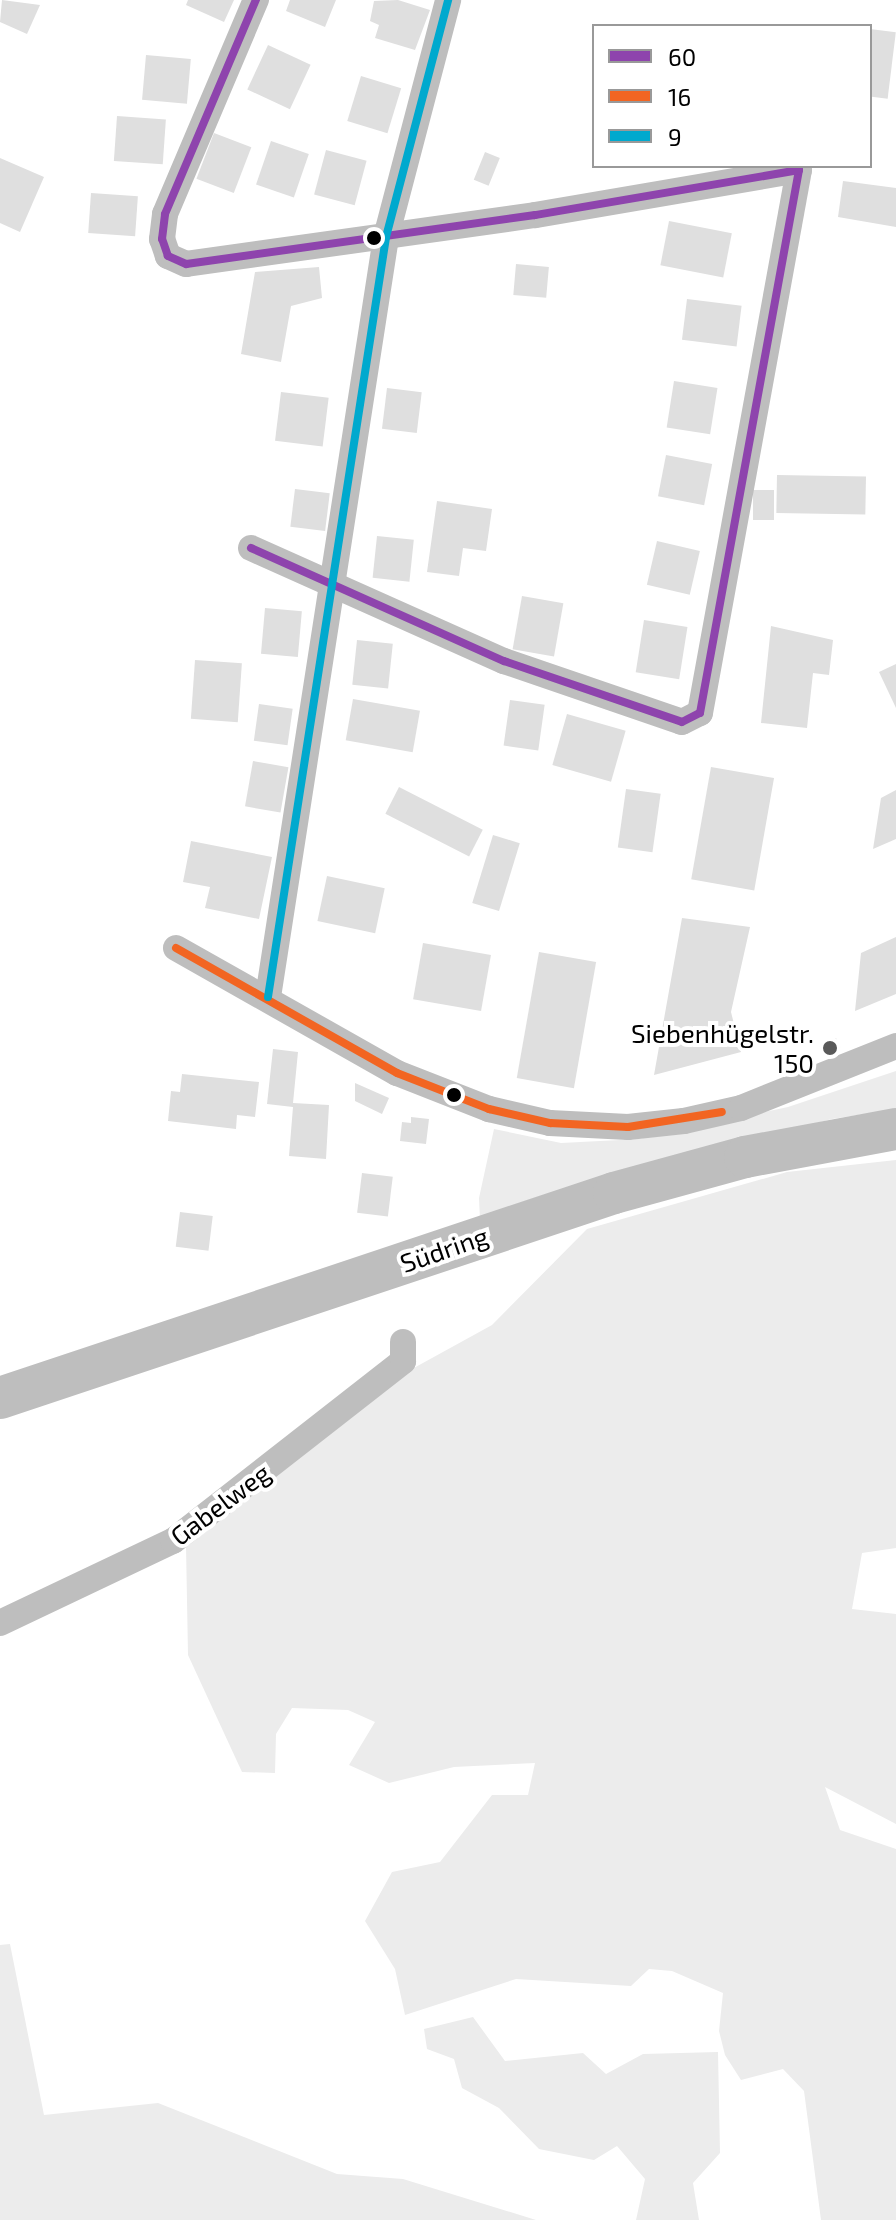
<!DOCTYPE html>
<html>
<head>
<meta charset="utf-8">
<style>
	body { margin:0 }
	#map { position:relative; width:896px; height:2220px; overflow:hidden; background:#fff; font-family:"Exo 2",sans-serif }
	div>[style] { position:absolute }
	.green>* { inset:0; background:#ececec }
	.building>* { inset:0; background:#dfdfdf; transform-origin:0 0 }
	.minor>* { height:26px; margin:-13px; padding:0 13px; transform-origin:13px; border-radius:13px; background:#bebebe }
	.primary>* { height:42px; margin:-21px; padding:0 21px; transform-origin:21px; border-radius:21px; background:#bebebe }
	.bus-1>* { height:8px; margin:-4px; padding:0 4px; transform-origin:4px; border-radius:4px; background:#8e44ad }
	.bus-2>* { height:8px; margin:-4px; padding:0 4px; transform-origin:4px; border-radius:4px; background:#f26522 }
	.bus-3>* { height:8px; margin:-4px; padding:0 4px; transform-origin:4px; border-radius:4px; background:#00a9ce }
	.dots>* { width:22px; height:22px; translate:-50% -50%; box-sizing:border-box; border:4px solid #fff; border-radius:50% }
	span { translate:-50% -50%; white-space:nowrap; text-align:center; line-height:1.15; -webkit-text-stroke:8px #fff; paint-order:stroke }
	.poi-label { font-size:26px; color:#000 }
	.right { translate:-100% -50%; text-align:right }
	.street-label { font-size:26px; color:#000 }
	.legend { position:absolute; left:592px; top:24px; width:280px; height:144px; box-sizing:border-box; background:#fff; border:2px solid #999; margin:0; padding:10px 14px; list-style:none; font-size:24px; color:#000 }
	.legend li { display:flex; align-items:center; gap:16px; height:40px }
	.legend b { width:40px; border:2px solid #999 }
</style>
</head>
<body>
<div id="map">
	<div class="green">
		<div style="clip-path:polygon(896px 1071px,896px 1109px,832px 1119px,624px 1172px,480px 1220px,479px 1198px,494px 1129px,561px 1143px,639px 1139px,788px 1107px)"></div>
		<div style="clip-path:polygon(896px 1160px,896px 1548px,862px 1553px,852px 1609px,896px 1614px,896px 1824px,825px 1787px,840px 1830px,896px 1849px,896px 2220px,821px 2220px,804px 2091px,783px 2069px,741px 2080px,725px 2055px,719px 2031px,723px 1993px,672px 1971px,649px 1969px,631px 1986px,516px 1979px,405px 2015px,395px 1969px,365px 1921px,392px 1872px,440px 1862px,492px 1795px,528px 1795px,535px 1763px,454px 1767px,389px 1783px,349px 1765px,375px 1722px,348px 1710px,292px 1708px,276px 1734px,275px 1773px,242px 1772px,188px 1655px,186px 1546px,412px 1369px,492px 1325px,587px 1229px,787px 1172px)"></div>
		<div style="clip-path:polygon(10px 1944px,44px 2115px,158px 2103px,337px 2174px,403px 2179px,536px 2220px,0 2220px,0 1945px)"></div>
		<div style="clip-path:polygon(473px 2017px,505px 2061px,583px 2053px,606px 2074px,643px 2054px,718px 2052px,720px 2153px,693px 2183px,699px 2220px,636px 2220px,645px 2179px,617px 2146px,594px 2160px,539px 2149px,499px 2108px,462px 2088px,454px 2059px,427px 2049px,424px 2029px)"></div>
	</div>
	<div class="building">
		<div style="clip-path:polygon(2px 0,40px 5px,27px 34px,0 22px)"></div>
		<div style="clip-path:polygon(188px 0,234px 0,224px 22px,186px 5px)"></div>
		<div style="clip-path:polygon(290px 0,336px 0,325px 27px,286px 11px)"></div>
		<div style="clip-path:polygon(398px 0,430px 10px,415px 50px,375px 38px,379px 25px,370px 21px,374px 1px)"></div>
		<div style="left:870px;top:29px;width:26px;height:67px;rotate:7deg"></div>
		<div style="left:268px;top:45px;width:47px;height:49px;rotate:25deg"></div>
		<div style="left:146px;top:55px;width:45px;height:45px;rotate:5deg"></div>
		<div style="left:361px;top:76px;width:42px;height:47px;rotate:17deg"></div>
		<div style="left:117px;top:116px;width:49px;height:45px;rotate:4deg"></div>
		<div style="left:214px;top:133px;width:40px;height:49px;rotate:21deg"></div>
		<div style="left:271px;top:141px;width:40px;height:46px;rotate:19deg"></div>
		<div style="left:326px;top:150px;width:42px;height:46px;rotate:15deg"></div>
		<div style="left:485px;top:152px;width:16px;height:30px;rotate:22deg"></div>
		<div style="clip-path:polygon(0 158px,44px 177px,20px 232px,0 223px)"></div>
		<div style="clip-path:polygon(843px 181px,896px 188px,896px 227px,838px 217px)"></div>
		<div style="left:91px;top:193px;width:47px;height:40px;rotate:4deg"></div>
		<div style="left:669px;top:221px;width:64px;height:45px;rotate:11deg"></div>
		<div style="left:516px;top:264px;width:33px;height:31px;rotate:5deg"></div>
		<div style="clip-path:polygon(319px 267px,322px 298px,291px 306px,281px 362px,241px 354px,255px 272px)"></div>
		<div style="left:687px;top:299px;width:55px;height:41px;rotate:7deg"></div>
		<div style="left:674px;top:381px;width:44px;height:47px;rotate:9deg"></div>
		<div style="left:387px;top:388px;width:35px;height:41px;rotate:7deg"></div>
		<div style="left:281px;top:392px;width:48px;height:49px;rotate:7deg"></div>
		<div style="left:666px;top:455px;width:47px;height:42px;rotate:11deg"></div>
		<div style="left:777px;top:475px;width:89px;height:38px;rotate:1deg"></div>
		<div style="left:295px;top:489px;width:35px;height:38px;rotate:7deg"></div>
		<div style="left:753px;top:490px;width:21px;height:30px"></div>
		<div style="clip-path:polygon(437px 501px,492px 509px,486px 551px,463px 548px,459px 576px,427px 572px)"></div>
		<div style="left:377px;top:536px;width:37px;height:42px;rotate:6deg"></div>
		<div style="left:657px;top:541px;width:44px;height:45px;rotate:13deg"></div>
		<div style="left:522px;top:596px;width:42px;height:54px;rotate:10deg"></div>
		<div style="left:265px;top:608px;width:37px;height:46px;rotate:5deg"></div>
		<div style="left:644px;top:620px;width:44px;height:53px;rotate:9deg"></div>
		<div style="clip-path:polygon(771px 626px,833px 640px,829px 675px,813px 673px,807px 728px,761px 723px)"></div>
		<div style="left:357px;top:640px;width:36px;height:45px;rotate:6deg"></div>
		<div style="left:195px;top:660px;width:47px;height:59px;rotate:4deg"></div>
		<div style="clip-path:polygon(896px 664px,896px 708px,879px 672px)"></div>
		<div style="left:353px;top:699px;width:68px;height:42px;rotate:10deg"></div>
		<div style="left:510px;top:700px;width:35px;height:46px;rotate:8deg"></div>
		<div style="left:259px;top:704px;width:34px;height:37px;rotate:8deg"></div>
		<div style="left:567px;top:714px;width:61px;height:53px;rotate:16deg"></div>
		<div style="left:253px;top:761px;width:36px;height:46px;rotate:10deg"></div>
		<div style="left:711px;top:767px;width:64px;height:114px;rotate:10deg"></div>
		<div style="left:399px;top:787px;width:94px;height:30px;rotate:27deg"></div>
		<div style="left:626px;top:789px;width:35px;height:59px;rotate:8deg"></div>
		<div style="clip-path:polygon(896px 790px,896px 839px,873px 849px,881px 798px)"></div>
		<div style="left:493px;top:835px;width:28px;height:71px;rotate:17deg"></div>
		<div style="clip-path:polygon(191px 841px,272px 857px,259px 919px,205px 908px,210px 887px,183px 882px)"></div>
		<div style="left:327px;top:876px;width:59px;height:46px;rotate:12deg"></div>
		<div style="clip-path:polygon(682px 918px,750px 927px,731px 1012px,741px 1052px,654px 1075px)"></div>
		<div style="clip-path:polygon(896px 937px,896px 994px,855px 1011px,861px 953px)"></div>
		<div style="left:423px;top:943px;width:69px;height:57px;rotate:10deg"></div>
		<div style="left:539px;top:952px;width:58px;height:128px;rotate:10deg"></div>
		<div style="left:836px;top:1038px;width:11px;height:19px;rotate:63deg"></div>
		<div style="clip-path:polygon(273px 1049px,298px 1052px,293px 1103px,329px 1105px,326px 1159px,289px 1156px,293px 1107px,267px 1104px)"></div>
		<div style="clip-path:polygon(182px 1074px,259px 1082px,255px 1117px,237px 1115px,236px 1129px,168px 1121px,171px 1091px,180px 1092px)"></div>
		<div style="clip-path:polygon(355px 1083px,389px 1098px,382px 1114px,355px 1101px)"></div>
		<div style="clip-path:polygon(411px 1117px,429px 1119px,426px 1144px,400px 1141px,402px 1122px,411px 1123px)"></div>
		<div style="left:362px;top:1173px;width:31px;height:40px;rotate:7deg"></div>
		<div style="left:180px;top:1212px;width:33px;height:35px;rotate:7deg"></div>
	</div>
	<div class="minor">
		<div style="left:251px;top:548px;width:277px;rotate:24.1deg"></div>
		<div style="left:504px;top:661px;width:188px;rotate:18.9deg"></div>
		<div style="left:682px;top:722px;width:20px;rotate:-27deg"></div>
		<div style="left:700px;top:713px;width:552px;rotate:-79.67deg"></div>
		<div style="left:799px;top:170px;width:268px;rotate:170.3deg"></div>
		<div style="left:535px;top:215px;width:352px;rotate:172deg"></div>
		<div style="left:186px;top:264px;width:20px;rotate:-156deg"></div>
		<div style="left:168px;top:256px;width:18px;rotate:-109deg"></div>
		<div style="left:162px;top:239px;width:25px;rotate:-83deg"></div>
		<div style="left:165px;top:214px;width:233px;rotate:-67deg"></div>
		<div style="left:176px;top:948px;width:254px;rotate:29.5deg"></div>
		<div style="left:397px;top:1073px;width:99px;rotate:21.4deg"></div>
		<div style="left:489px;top:1109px;width:63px;rotate:12.9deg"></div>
		<div style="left:550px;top:1123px;width:78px;rotate:2.9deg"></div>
		<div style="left:628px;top:1127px;width:56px;rotate:-6.1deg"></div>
		<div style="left:684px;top:1121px;width:58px;rotate:-12.8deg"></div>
		<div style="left:741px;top:1108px;width:167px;rotate:-21.8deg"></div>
		<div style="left:268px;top:997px;width:769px;rotate:-81.17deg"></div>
		<div style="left:386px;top:237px;width:245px;rotate:-75.3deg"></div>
		<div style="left:0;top:1623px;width:191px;rotate:-25.4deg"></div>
		<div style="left:173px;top:1541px;width:292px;rotate:-38deg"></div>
		<div style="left:403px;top:1361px;width:19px;rotate:-90deg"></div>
	</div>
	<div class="primary">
		<div style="left:0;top:1398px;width:647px;rotate:-18.46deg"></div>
		<div style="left:614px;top:1193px;width:136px;rotate:-15.4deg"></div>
		<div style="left:745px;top:1157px;width:154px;rotate:-10.5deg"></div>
	</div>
	<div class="bus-1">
		<div style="left:251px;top:548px;width:277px;rotate:24.1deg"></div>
		<div style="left:504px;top:661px;width:188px;rotate:18.9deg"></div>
		<div style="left:682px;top:722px;width:20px;rotate:-27deg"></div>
		<div style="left:700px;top:713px;width:552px;rotate:-79.67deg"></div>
		<div style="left:799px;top:170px;width:268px;rotate:170.3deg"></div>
		<div style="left:535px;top:215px;width:352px;rotate:172deg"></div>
		<div style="left:186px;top:264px;width:20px;rotate:-156deg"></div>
		<div style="left:168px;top:256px;width:18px;rotate:-109deg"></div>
		<div style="left:162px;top:239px;width:25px;rotate:-83deg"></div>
		<div style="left:165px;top:214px;width:233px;rotate:-67deg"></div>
	</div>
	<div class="bus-2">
		<div style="left:176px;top:948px;width:254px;rotate:29.5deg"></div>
		<div style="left:397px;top:1073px;width:99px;rotate:21.4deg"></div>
		<div style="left:489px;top:1109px;width:63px;rotate:12.9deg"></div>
		<div style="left:550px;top:1123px;width:78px;rotate:2.9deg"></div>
		<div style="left:628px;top:1127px;width:95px;rotate:-9.1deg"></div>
	</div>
	<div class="bus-3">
		<div style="left:268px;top:997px;width:769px;rotate:-81.17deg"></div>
		<div style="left:386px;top:237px;width:245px;rotate:-75.3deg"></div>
	</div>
	<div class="dots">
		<div style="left:374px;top:238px;background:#000"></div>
		<div style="left:830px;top:1048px;background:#595959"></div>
		<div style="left:454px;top:1095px;background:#000"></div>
	</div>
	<div class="poi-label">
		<span class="right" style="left:814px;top:1048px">Siebenhügelstr.<br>150</span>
	</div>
	<div class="street-label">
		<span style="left:444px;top:1249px;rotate:-19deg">Südring</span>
		<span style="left:220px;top:1504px;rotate:-37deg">Gabelweg</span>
	</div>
	<ul class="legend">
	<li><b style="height:10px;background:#8e44ad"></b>60</li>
	<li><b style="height:10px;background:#f26522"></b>16</li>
	<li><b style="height:10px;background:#00a9ce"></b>9</li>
	</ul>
</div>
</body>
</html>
